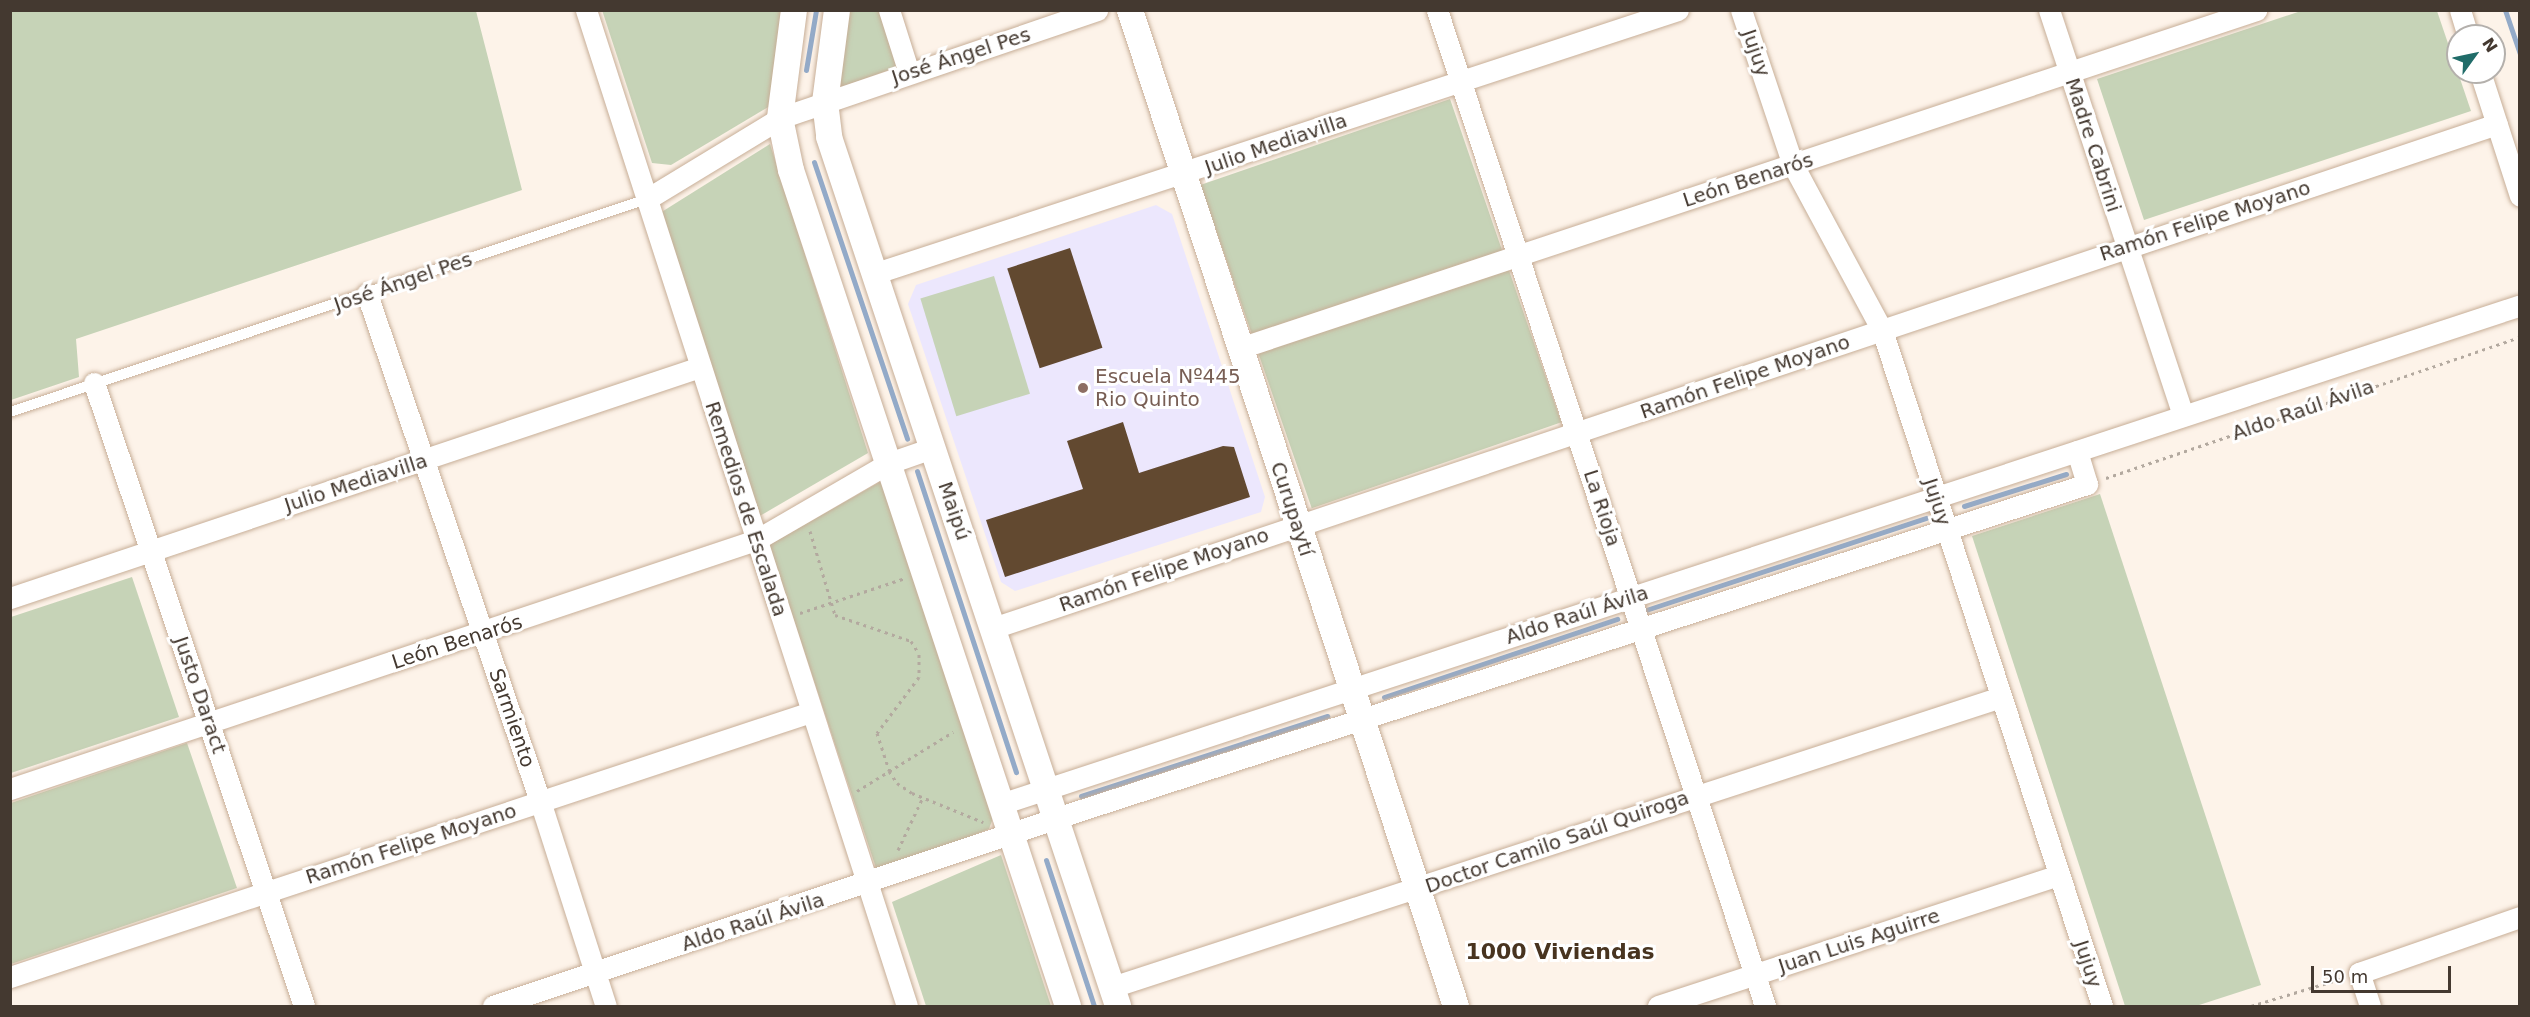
<!DOCTYPE html>
<html>
<head>
<meta charset="utf-8">
<style>
	body { margin:0 }
	#map { position:relative; width:2530px; height:1017px; overflow:hidden; background:#fdf3e9; font-family:"DejaVu Sans",sans-serif }
	div>[style] { position:absolute }
	.education>* { inset:0; background:#ece7fd }
	.green>* { inset:0; background:#c6d3b7; transform-origin:0 0 }
	.stream>* { height:5px; margin:-2.5px; padding:0 2.5px; transform-origin:2.5px; border-radius:2.5px; background:#93aac8 }
	.building>* { inset:0; background:#624930; transform-origin:0 0 }
	.path>* { height:3px; margin-top:-1.5px; transform-origin:0; background:repeating-linear-gradient(90deg,#b3a99f 0 3px,transparent 0 7.5px) }
	.roads { filter:drop-shadow(0 0 2px #c7ae97) drop-shadow(0 0 2px #c7ae97) }
	.service>* { height:10px; margin:-5px; padding:0 5px; transform-origin:5px; border-radius:5px; background:#fff }
	.minor>* { height:21px; margin:-10.5px; padding:0 10.5px; transform-origin:10.5px; border-radius:10.5px; background:#fff }
	.tertiary>* { height:26px; margin:-13px; padding:0 13px; transform-origin:13px; border-radius:13px; background:#fff }
	.dots>* { width:16px; height:16px; translate:-50% -50%; box-sizing:border-box; border:3px solid #fff; border-radius:50% }
	span { translate:-50% -50%; white-space:nowrap; text-align:center; line-height:1.15; -webkit-text-stroke:6px #fff; paint-order:stroke }
	.street-label { font-size:20px; color:#443930 }
	.education-label { font-size:20px; color:#785e54 }
	.left { translate:0 -50%; text-align:left }
	.quarter-label { font-size:22px; color:#483420; font-weight:700 }
	.frame { position:absolute; inset:0; border:12px solid #443930; pointer-events:none }
	.north { position:absolute; left:2446px; top:24px; width:60px; height:60px; box-sizing:border-box; background:#fff; border:2px solid #b4b0ac; border-radius:50%; rotate:57deg; font-size:16px; font-weight:700; line-height:24px; text-align:center; color:#443930 }
	.north::after { content:''; display:block; margin:auto; width:21px; height:27px; background:#206c69; clip-path:polygon(50% 0,100% 100%,50% 72%,0 100%) }
	.scale { position:absolute; left:2311px; top:966px; width:140px; height:27px; box-sizing:border-box; border:3px solid #443930; border-top:0; padding-left:8px; font-size:18px; line-height:21px; white-space:nowrap; color:#443930; -webkit-text-stroke:4px #fff; paint-order:stroke }
</style>
</head>
<body>
<div id="map">
	<div class="education">
		<div style="clip-path:polygon(1156px 205px,1172px 214px,1265px 497px,1261px 512px,1015px 591px,1001px 582px,908px 304px,916px 285px)"></div>
	</div>
	<div class="green">
		<div style="clip-path:polygon(602px 10px,781px 11px,770px 106px,671px 165px,652px 163px)"></div>
		<div style="clip-path:polygon(10px 11px,476px 11px,522px 190px,76px 339px,79px 377px,11px 400px)"></div>
		<div style="clip-path:polygon(850px 11px,882px 11px,900px 66px,837px 89px)"></div>
		<div style="clip-path:polygon(2301px 11px,2437px 11px,2471px 111px,2144px 220px,2097px 79px)"></div>
		<div style="left:1450px;top:99px;width:342px;height:264px;rotate:71deg"></div>
		<div style="clip-path:polygon(770px 144px,868px 453px,758px 517px,660px 213px)"></div>
		<div style="left:994px;top:276px;width:123px;height:77px;rotate:73deg"></div>
		<div style="clip-path:polygon(885px 479px,994px 815px,989px 829px,878px 874px,769px 545px)"></div>
		<div style="clip-path:polygon(2100px 494px,2261px 985px,2196px 1006px,2125px 1006px,1972px 536px)"></div>
		<div style="clip-path:polygon(132px 577px,179px 717px,11px 773px,11px 617px)"></div>
		<div style="clip-path:polygon(187px 743px,237px 888px,11px 964px,11px 803px)"></div>
		<div style="clip-path:polygon(1001px 855px,1051px 1006px,926px 1006px,892px 902px)"></div>
	</div>
	<div class="stream">
		<div style="left:2505px;top:10px;width:46px;rotate:71.2deg"></div>
		<div style="left:806px;top:70px;width:61px;rotate:-80.5deg"></div>
		<div style="left:814px;top:162px;width:292px;rotate:71.4deg"></div>
		<div style="left:917px;top:471px;width:317px;rotate:71.8deg"></div>
		<div style="left:1964px;top:506px;width:107px;rotate:-17.4deg"></div>
		<div style="left:1646px;top:610px;width:295px;rotate:-18.2deg"></div>
		<div style="left:1384px;top:697px;width:246px;rotate:-18.5deg"></div>
		<div style="left:1081px;top:796px;width:259px;rotate:-18deg"></div>
		<div style="left:1046px;top:860px;width:154px;rotate:71.8deg"></div>
	</div>
	<div class="building">
		<div style="left:1070px;top:248px;width:105px;height:66px;rotate:72deg"></div>
		<div style="clip-path:polygon(1123px 422px,1139px 473px,1223px 446px,1234px 447px,1250px 497px,1005px 577px,986px 520px,1083px 489px,1067px 441px)"></div>
	</div>
	<div class="path">
		<div style="left:2106px;top:478px;width:437px;rotate:-18.8deg"></div>
		<div style="left:810px;top:531px;width:88px;rotate:73.4deg"></div>
		<div style="left:835px;top:615px;width:80px;rotate:18.9deg"></div>
		<div style="left:911px;top:641px;width:15px;rotate:58deg"></div>
		<div style="left:919px;top:654px;width:23px;rotate:90deg"></div>
		<div style="left:919px;top:677px;width:70px;rotate:126.9deg"></div>
		<div style="left:877px;top:733px;width:40px;rotate:72deg"></div>
		<div style="left:889px;top:771px;width:14px;rotate:56deg"></div>
		<div style="left:897px;top:783px;width:18px;rotate:34deg"></div>
		<div style="left:912px;top:793px;width:77px;rotate:22.2deg"></div>
		<div style="left:800px;top:613px;width:111px;rotate:-18.4deg"></div>
		<div style="left:857px;top:791px;width:113px;rotate:-31.6deg"></div>
		<div style="left:898px;top:850px;width:59px;rotate:-64.7deg"></div>
		<div style="left:2251px;top:1006px;width:93px;rotate:-16.9deg"></div>
	</div>
	<div class="roads">
		<div class="service">
			<div style="left:10px;top:412px;width:672px;rotate:-18.49deg"></div>
		</div>
		<div class="minor">
			<div style="left:586px;top:10px;width:1046px;rotate:72.14deg"></div>
			<div style="left:889px;top:10px;width:66px;rotate:72.4deg"></div>
			<div style="left:1437px;top:10px;width:1049px;rotate:71.77deg"></div>
			<div style="left:1741px;top:10px;width:163px;rotate:71.5deg"></div>
			<div style="left:1793px;top:165px;width:187px;rotate:61.7deg"></div>
			<div style="left:1882px;top:330px;width:711px;rotate:71.97deg"></div>
			<div style="left:2049px;top:10px;width:427px;rotate:71.7deg"></div>
			<div style="left:2460px;top:10px;width:27px;rotate:73deg"></div>
			<div style="left:2480px;top:72px;width:130px;rotate:72.1deg"></div>
			<div style="left:647px;top:199px;width:156px;rotate:-31.3deg"></div>
			<div style="left:780px;top:118px;width:335px;rotate:-18.8deg"></div>
			<div style="left:873px;top:274px;width:847px;rotate:-18.16deg"></div>
			<div style="left:367px;top:294px;width:536px;rotate:71.16deg"></div>
			<div style="left:540px;top:801px;width:215px;rotate:72.2deg"></div>
			<div style="left:1240px;top:348px;width:1071px;rotate:-18.4deg"></div>
			<div style="left:94px;top:383px;width:657px;rotate:71.37deg"></div>
			<div style="left:2077px;top:451px;width:466px;rotate:-18.2deg"></div>
			<div style="left:10px;top:598px;width:728px;rotate:-18.51deg"></div>
			<div style="left:993px;top:628px;width:1586px;rotate:-18.53deg"></div>
			<div style="left:10px;top:789px;width:786px;rotate:-18.46deg"></div>
			<div style="left:756px;top:540px;width:154px;rotate:-30.1deg"></div>
			<div style="left:889px;top:463px;width:46px;rotate:-19.2deg"></div>
			<div style="left:10px;top:977px;width:844px;rotate:-18.31deg"></div>
			<div style="left:1112px;top:987px;width:935px;rotate:-18.07deg"></div>
			<div style="left:493px;top:1006px;width:610px;rotate:-18.43deg"></div>
			<div style="left:1072px;top:813px;width:1067px;rotate:-17.96deg"></div>
			<div style="left:2087px;top:484px;width:34px;rotate:-107deg"></div>
			<div style="left:2077px;top:451px;width:1132px;rotate:161.84deg"></div>
			<div style="left:1658px;top:1006px;width:422px;rotate:-18.1deg"></div>
			<div style="left:2370px;top:1006px;width:35px;rotate:-108deg"></div>
			<div style="left:2359px;top:973px;width:170px;rotate:-19.2deg"></div>
		</div>
		<div class="tertiary">
			<div style="left:794px;top:10px;width:109px;rotate:97.4deg"></div>
			<div style="left:780px;top:118px;width:53px;rotate:78.1deg"></div>
			<div style="left:791px;top:170px;width:881px;rotate:71.67deg"></div>
			<div style="left:837px;top:10px;width:93px;rotate:97.4deg"></div>
			<div style="left:825px;top:102px;width:35px;rotate:83deg"></div>
			<div style="left:829px;top:137px;width:916px;rotate:71.6deg"></div>
			<div style="left:1130px;top:10px;width:1048px;rotate:71.88deg"></div>
		</div>
	</div>
	<div class="dots">
		<div style="left:1083px;top:388px;background:#8d6e63"></div>
	</div>
	<div class="street-label">
		<span style="left:1756px;top:53px;rotate:71deg">Jujuy</span>
		<span style="left:961px;top:56px;rotate:-18deg">José Ángel Pes</span>
		<span style="left:1276px;top:144px;rotate:-19deg">Julio Mediavilla</span>
		<span style="left:2093px;top:145px;rotate:72deg">Madre Cabrini</span>
		<span style="left:1748px;top:180px;rotate:-18deg">León Benarós</span>
		<span style="left:2205px;top:221px;rotate:-18deg">Ramón Felipe Moyano</span>
		<span style="left:403px;top:282px;rotate:-19deg">José Ángel Pes</span>
		<span style="left:1745px;top:377px;rotate:-19deg">Ramón Felipe Moyano</span>
		<span style="left:2303px;top:410px;rotate:-19deg">Aldo Raúl Ávila</span>
		<span style="left:356px;top:483px;rotate:-18deg">Julio Mediavilla</span>
		<span style="left:1937px;top:502px;rotate:72deg">Jujuy</span>
		<span style="left:1602px;top:508px;rotate:72deg">La Rioja</span>
		<span style="left:746px;top:509px;rotate:72deg">Remedios de Escalada</span>
		<span style="left:1292px;top:509px;rotate:72deg">Curupaytí</span>
		<span style="left:954px;top:511px;rotate:71deg">Maipú</span>
		<span style="left:1164px;top:570px;rotate:-19deg">Ramón Felipe Moyano</span>
		<span style="left:1577px;top:615px;rotate:-18deg">Aldo Raúl Ávila</span>
		<span style="left:457px;top:642px;rotate:-18deg">León Benarós</span>
		<span style="left:200px;top:695px;rotate:71deg">Justo Daract</span>
		<span style="left:512px;top:718px;rotate:71deg">Sarmiento</span>
		<span style="left:1557px;top:842px;rotate:-19deg">Doctor Camilo Saúl Quiroga</span>
		<span style="left:411px;top:844px;rotate:-18deg">Ramón Felipe Moyano</span>
		<span style="left:753px;top:922px;rotate:-18deg">Aldo Raúl Ávila</span>
		<span style="left:1859px;top:941px;rotate:-18deg">Juan Luis Aguirre</span>
		<span style="left:2088px;top:964px;rotate:72deg">Jujuy</span>
	</div>
	<div class="education-label">
		<span class="left" style="left:1095px;top:388px">Escuela Nº445<br>Rio Quinto</span>
	</div>
	<div class="quarter-label">
		<span style="left:1560px;top:952px">1000 Viviendas</span>
	</div>
	<div class="frame"></div>
	<div class="north">N</div>
	<div class="scale">50 m</div>
</div>
</body>
</html>
